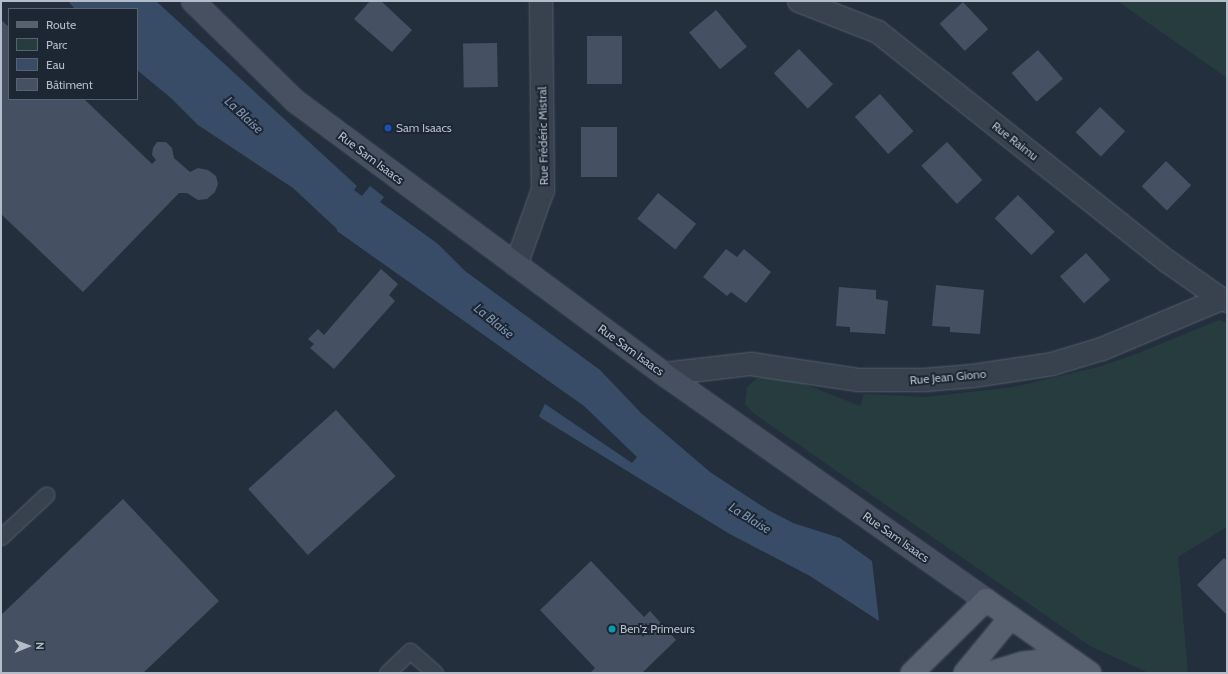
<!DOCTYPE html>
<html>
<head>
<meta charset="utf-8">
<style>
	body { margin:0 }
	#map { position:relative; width:1228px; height:674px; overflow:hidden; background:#242f3e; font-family:Cabin,sans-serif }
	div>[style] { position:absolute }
	.green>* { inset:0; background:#263c3f }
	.water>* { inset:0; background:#394c67 }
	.building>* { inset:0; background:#455162; transform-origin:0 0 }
	.roads { filter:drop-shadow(0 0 1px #565f6c) drop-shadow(0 0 1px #565f6c) }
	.service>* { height:15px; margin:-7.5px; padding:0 7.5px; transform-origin:7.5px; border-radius:7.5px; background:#38414e }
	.minor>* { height:22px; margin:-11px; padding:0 11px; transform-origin:11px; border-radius:11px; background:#38414e }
	.secondary>* { height:22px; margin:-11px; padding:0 11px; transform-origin:11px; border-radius:11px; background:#465061 }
	.primary>* { height:22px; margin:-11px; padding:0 11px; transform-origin:11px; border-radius:11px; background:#56606e }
	.dots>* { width:11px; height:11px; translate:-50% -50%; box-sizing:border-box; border:2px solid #1d2633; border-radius:50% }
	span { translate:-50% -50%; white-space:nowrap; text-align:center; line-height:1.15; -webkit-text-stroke:4px #1d2633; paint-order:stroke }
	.poi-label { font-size:12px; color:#b4bcc9 }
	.left { translate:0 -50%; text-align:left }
	.street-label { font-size:12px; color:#b4bcc9 }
	.water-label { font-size:13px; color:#7c92b1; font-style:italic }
	.frame { position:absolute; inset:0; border:2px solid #b4bcc9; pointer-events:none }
	.legend { position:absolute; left:8px; top:8px; width:130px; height:92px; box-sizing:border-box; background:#1d2633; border:1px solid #59626f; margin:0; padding:5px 7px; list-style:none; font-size:12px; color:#b4bcc9 }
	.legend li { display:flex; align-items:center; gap:8px; height:20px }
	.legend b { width:20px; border:1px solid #59626f }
	.north { position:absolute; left:8px; top:626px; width:40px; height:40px; -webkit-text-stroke:3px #1d2633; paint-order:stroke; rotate:89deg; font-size:11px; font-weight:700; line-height:16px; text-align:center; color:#b4bcc9 }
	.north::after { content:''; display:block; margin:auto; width:14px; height:18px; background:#b4bcc9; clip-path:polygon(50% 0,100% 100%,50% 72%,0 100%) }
</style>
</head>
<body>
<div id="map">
	<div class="green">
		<div style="clip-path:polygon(1117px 1px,1227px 1px,1227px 78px)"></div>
		<div style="clip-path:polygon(1219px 320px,1227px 323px,1227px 527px,1178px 557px,1188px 673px,1149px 673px,1090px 646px,776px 429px,752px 412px,745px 404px,747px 387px,756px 379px,763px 376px,792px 379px,860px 406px,864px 394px,926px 397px,1014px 387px,1098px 367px,1136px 354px)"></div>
	</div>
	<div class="water">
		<div style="clip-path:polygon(68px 1px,156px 1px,357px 186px,354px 190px,362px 196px,370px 186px,384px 197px,380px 202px,438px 244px,465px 271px,600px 370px,641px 413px,710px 472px,768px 510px,793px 523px,840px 538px,872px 561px,879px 621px,810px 576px,728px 533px,541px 418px,539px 416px,545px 404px,632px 463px,637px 457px,584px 406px,337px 231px,337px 229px,293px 188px,198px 125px,171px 98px,137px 70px,137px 9px,75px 9px)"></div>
	</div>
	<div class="building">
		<div style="clip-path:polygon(370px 1px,381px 1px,412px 30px,392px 52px,354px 19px)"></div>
		<div style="left:963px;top:2px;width:37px;height:32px;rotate:47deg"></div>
		<div style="left:716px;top:10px;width:48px;height:35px;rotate:50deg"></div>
		<div style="clip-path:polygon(1px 20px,9px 27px,9px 99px,84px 99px,152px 164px,156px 160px,152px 155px,153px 148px,157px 142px,166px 142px,172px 148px,174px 158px,190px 172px,198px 168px,208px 170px,216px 176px,218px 184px,215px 192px,207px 199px,198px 200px,187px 193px,179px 193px,83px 292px,1px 214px)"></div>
		<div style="left:587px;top:36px;width:35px;height:48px"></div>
		<div style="left:497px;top:43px;width:44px;height:34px;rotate:89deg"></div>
		<div style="left:799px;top:49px;width:49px;height:35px;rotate:46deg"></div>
		<div style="left:1038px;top:50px;width:38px;height:35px;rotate:49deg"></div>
		<div style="left:880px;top:94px;width:50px;height:34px;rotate:48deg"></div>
		<div style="left:1100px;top:107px;width:35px;height:35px;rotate:44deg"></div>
		<div style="left:581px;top:127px;width:36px;height:50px"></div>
		<div style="left:947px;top:142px;width:52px;height:35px;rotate:47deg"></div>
		<div style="left:1166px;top:161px;width:35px;height:35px;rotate:44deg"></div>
		<div style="left:658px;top:193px;width:49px;height:33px;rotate:39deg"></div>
		<div style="left:1018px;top:195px;width:52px;height:33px;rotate:45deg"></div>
		<div style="clip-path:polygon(726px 249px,737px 257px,744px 249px,771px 272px,746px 303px,731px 292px,727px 296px,703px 277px)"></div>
		<div style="left:1086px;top:253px;width:36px;height:35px;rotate:48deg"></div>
		<div style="clip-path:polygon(381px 269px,398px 284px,389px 295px,395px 301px,334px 369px,310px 348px,314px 344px,308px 339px,318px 329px,324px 335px)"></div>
		<div style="clip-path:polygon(936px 285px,984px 290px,980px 334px,950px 332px,950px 327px,932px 326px)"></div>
		<div style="clip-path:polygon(839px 287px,876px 290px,876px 299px,888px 301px,885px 334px,850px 332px,850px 327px,836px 326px)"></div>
		<div style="left:336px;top:410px;width:89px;height:118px;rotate:48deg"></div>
		<div style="clip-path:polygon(123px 499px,219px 601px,143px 673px,1px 673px,1px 615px)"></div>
		<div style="clip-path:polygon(1224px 558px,1227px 561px,1227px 615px,1197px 585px)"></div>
		<div style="clip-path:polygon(591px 561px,644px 617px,650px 611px,676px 640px,642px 673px,590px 673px,595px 668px,540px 610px)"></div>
	</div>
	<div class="roads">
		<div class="service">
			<div style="left:1px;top:537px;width:62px;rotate:-43deg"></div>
			<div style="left:387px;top:673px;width:32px;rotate:-44deg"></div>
			<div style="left:410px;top:651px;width:33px;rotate:41deg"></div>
		</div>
		<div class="minor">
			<div style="left:799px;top:1px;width:85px;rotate:21.4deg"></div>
			<div style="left:878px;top:32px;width:369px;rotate:38.4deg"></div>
			<div style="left:1167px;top:261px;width:66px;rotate:35.1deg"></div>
			<div style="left:1221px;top:299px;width:6px;rotate:18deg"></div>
			<div style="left:516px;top:265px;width:80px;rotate:-70.2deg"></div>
			<div style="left:543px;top:190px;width:189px;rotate:-90.6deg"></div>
			<div style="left:664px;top:374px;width:88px;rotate:-6.6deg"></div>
			<div style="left:751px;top:364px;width:108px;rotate:8.5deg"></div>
			<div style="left:858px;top:380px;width:66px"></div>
			<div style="left:924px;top:380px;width:49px;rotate:-4.7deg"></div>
			<div style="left:973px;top:376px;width:80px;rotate:-8.6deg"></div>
			<div style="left:1052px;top:364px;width:52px;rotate:-16.7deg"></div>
			<div style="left:1102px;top:349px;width:129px;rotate:-22.8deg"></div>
		</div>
		<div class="secondary">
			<div style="left:193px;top:1px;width:143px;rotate:44.4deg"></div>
			<div style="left:295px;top:101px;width:459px;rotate:36.5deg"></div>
			<div style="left:664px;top:374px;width:393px;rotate:35.1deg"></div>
		</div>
		<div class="primary">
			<div style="left:912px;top:673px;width:104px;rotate:-44.6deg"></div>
			<div style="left:986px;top:600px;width:127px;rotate:35.1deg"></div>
			<div style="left:965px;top:673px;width:72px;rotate:-50.6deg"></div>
			<div style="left:990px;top:673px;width:34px;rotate:-17deg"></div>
			<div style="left:1023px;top:663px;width:19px;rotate:-6deg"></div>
			<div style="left:1042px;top:661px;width:34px;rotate:10deg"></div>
		</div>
	</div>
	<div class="dots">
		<div style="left:388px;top:128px;background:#1a4fb4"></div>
		<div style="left:612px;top:629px;background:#0f9aa8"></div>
	</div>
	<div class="poi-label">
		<span class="left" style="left:396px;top:128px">Sam Isaacs</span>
		<span class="left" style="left:620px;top:629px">Ben'z Primeurs</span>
	</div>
	<div class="street-label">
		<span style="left:543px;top:136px;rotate:-91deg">Rue Frédéric Mistral</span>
		<span style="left:1015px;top:141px;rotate:38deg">Rue Raimu</span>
		<span style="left:371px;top:158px;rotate:37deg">Rue Sam Isaacs</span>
		<span style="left:631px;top:350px;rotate:36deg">Rue Sam Isaacs</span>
		<span style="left:948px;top:377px;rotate:-5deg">Rue Jean Giono</span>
		<span style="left:896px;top:537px;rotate:35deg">Rue Sam Isaacs</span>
	</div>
	<div class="water-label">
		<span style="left:244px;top:115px;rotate:43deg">La Blaise</span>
		<span style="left:494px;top:321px;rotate:39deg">La Blaise</span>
		<span style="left:750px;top:518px;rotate:32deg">La Blaise</span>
	</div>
	<div class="frame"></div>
	<ul class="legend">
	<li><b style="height:5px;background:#56606e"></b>Route</li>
	<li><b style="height:11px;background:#263c3f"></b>Parc</li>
	<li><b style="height:11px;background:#394c67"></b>Eau</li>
	<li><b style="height:11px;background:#455162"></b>Bâtiment</li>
	</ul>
	<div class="north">N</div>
</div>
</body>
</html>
